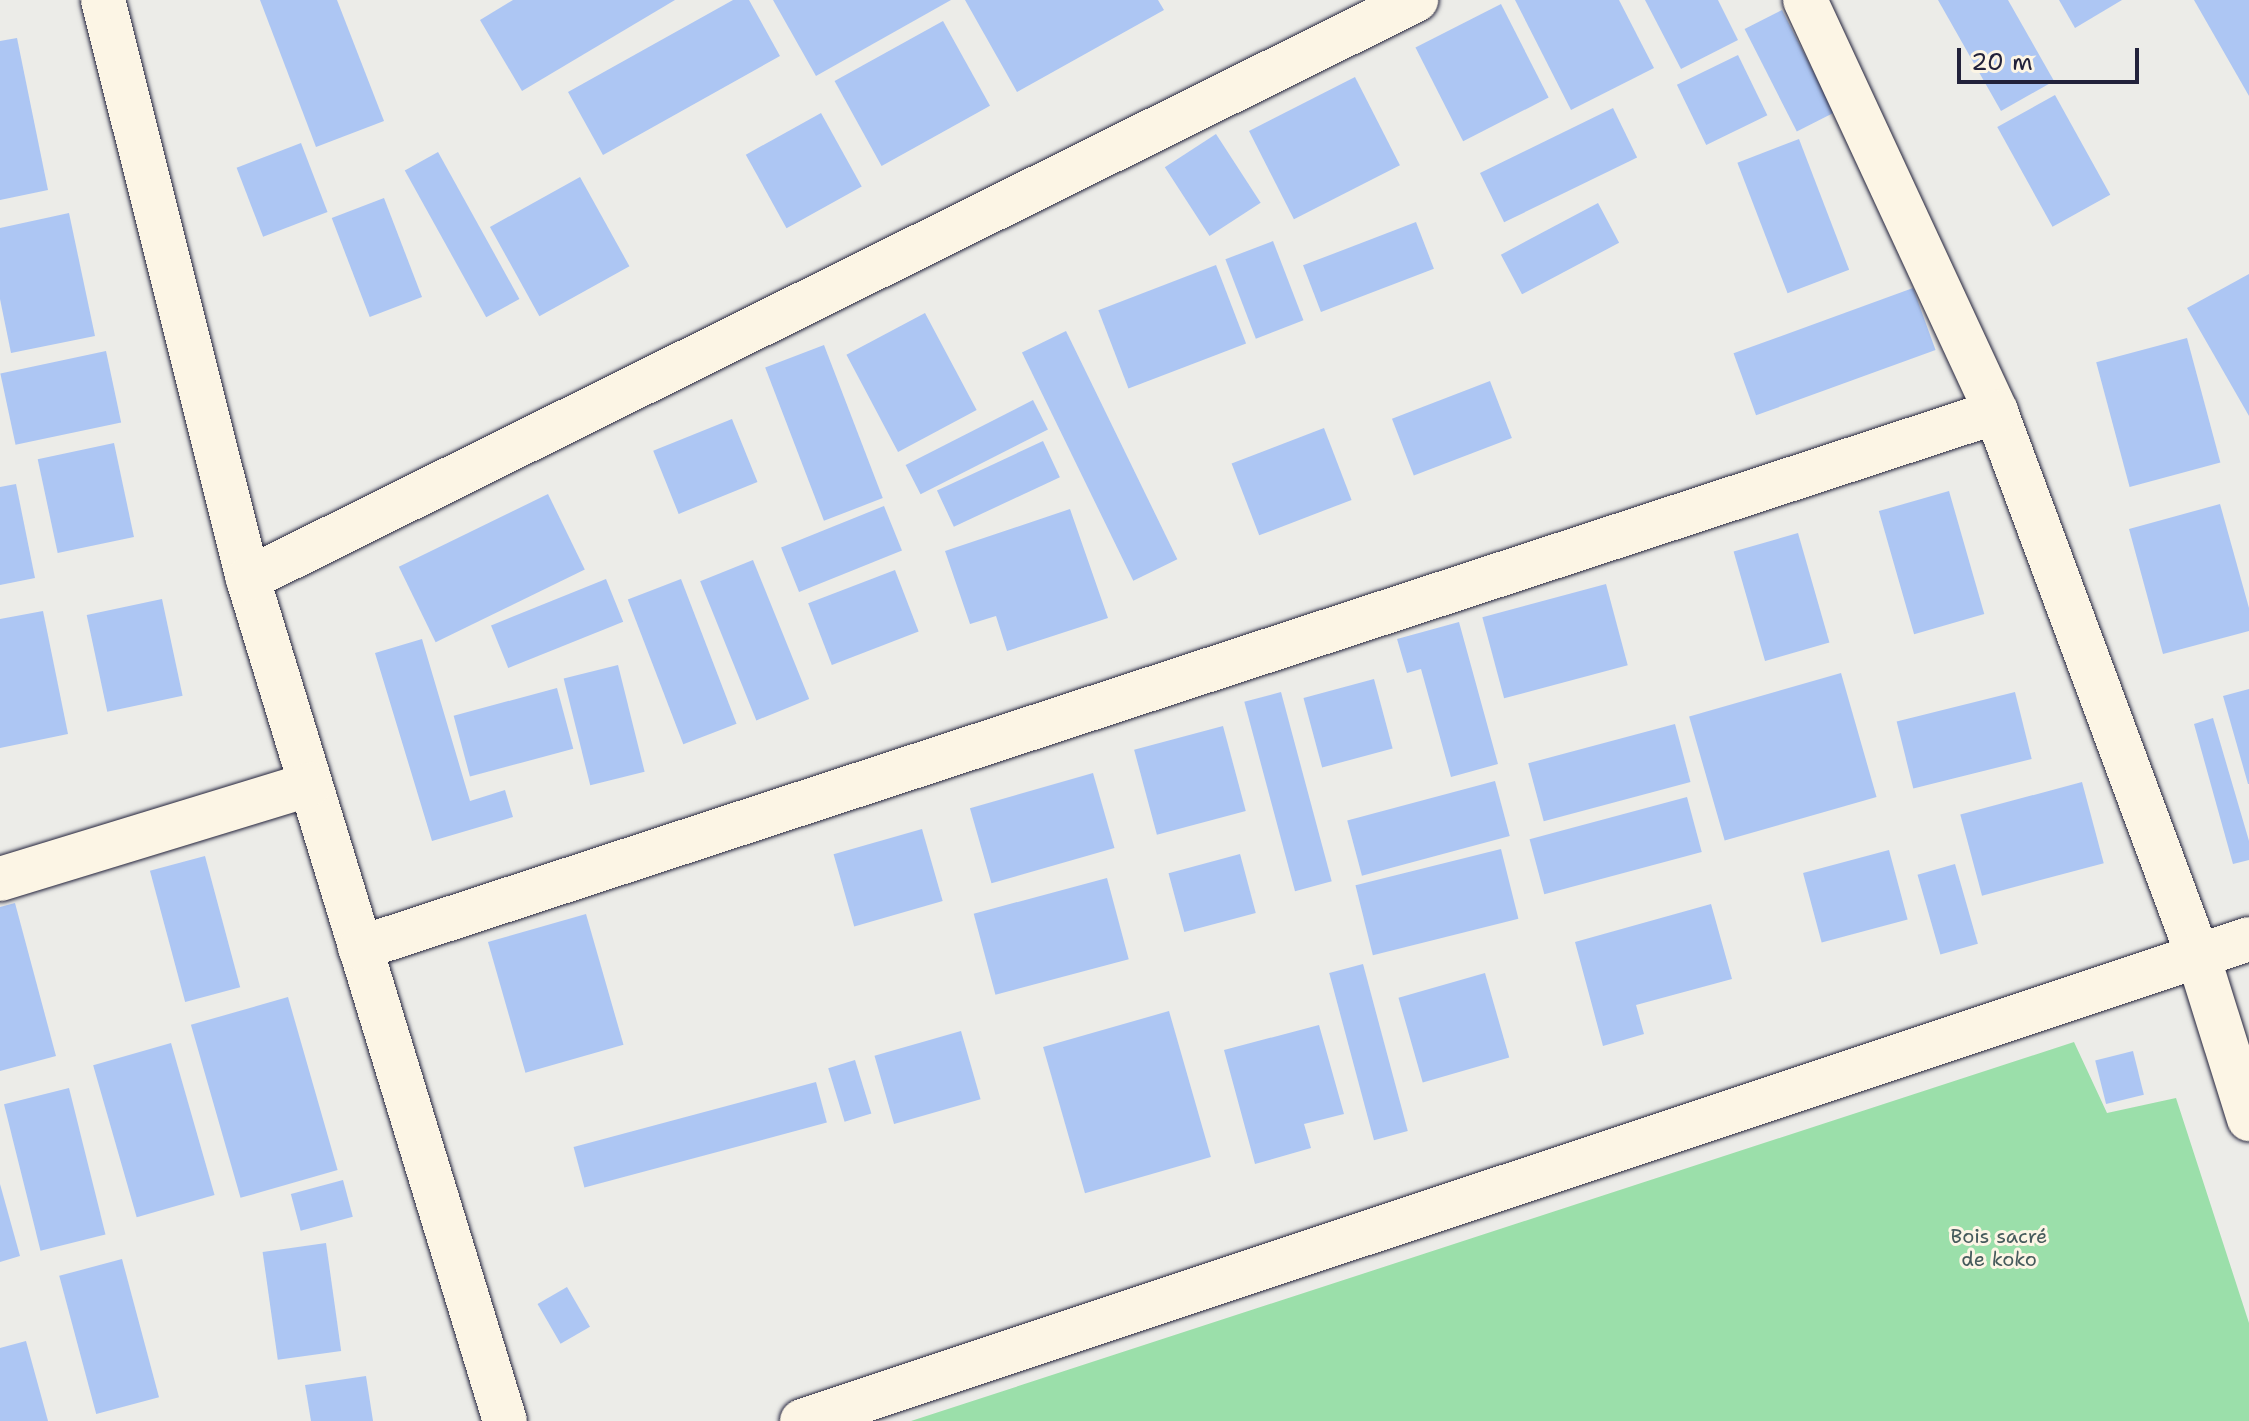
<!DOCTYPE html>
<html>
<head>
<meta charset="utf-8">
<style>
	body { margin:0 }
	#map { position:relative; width:2249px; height:1421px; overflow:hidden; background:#ecece8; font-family:"Shantell Sans",sans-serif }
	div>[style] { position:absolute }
	.green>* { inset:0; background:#9bdfaa }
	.building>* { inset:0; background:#adc6f3; transform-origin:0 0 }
	.roads { filter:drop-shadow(0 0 2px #22223b) drop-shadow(0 0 2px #22223b) }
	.street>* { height:44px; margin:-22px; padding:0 22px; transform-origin:22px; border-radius:22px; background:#fcf5e5 }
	span { translate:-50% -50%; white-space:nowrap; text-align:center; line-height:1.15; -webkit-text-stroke:6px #fcf5e5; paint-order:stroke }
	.park-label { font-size:20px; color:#465b5c }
	.scale { position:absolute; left:1957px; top:48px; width:182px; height:36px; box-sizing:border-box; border:4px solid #22223b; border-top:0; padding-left:10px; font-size:24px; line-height:28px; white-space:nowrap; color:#22223b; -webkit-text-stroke:6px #fcf5e5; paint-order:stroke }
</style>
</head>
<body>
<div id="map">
	<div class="green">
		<div style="clip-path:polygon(2074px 1042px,2107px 1113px,2176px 1098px,2249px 1323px,2249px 1421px,911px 1421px)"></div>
	</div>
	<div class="building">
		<div style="clip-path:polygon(260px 0,337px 0,384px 121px,316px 147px)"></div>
		<div style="clip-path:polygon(513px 0,675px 0,522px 91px,480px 20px)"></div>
		<div style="clip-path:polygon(733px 0,749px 0,780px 56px,603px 155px,568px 92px)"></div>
		<div style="clip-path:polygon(773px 0,951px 0,816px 76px)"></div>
		<div style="clip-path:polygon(965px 0,1158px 0,1164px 10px,1017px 92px)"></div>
		<div style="clip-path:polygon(1515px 0,1619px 0,1654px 68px,1571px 110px)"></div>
		<div style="clip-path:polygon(1645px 0,1718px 0,1738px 40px,1681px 69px)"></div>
		<div style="clip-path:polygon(1938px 0,2008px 0,2054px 81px,2001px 111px)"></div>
		<div style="clip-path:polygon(2059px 0,2122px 0,2075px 28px)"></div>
		<div style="clip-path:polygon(2194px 0,2249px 0,2249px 96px)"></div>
		<div style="left:1501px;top:4px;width:105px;height:96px;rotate:63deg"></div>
		<div style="left:1782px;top:10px;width:115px;height:42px;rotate:63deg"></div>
		<div style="left:943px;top:21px;width:97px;height:124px;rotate:61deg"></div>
		<div style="clip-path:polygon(17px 38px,48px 190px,0 200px,0 41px)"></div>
		<div style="left:1738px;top:55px;width:67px;height:68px;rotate:64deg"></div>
		<div style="left:1355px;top:77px;width:99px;height:119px;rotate:63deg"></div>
		<div style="left:2055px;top:95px;width:114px;height:66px;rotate:61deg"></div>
		<div style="left:1613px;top:108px;width:55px;height:148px;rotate:64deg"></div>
		<div style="left:821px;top:113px;width:84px;height:86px;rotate:61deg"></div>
		<div style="left:1216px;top:134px;width:82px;height:61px;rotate:57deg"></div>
		<div style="left:1799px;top:139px;width:140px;height:66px;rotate:69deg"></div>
		<div style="left:301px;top:143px;width:74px;height:69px;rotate:69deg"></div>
		<div style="left:438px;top:152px;width:168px;height:38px;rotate:61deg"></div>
		<div style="left:580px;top:177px;width:102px;height:103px;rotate:61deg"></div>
		<div style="left:384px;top:198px;width:106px;height:56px;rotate:69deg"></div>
		<div style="left:1598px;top:203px;width:45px;height:110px;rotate:62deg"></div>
		<div style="clip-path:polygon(69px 213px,95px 336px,11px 353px,0 299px,0 228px)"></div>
		<div style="left:1416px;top:222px;width:50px;height:121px;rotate:69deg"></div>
		<div style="left:1273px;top:241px;width:85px;height:51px;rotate:69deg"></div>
		<div style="left:1216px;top:265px;width:84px;height:126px;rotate:69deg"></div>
		<div style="clip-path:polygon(2249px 274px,2249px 416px,2187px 308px)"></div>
		<div style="left:1913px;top:288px;width:66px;height:191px;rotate:70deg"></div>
		<div style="left:925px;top:313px;width:110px;height:89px;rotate:62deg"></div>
		<div style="left:1066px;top:331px;width:254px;height:49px;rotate:64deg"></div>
		<div style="left:2187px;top:338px;width:129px;height:94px;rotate:75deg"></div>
		<div style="left:824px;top:345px;width:164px;height:63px;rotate:69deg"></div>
		<div style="left:106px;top:351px;width:73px;height:108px;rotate:78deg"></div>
		<div style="left:1490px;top:381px;width:61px;height:105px;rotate:69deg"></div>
		<div style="left:1033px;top:400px;width:33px;height:143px;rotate:63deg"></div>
		<div style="left:732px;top:419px;width:68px;height:85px;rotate:68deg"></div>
		<div style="left:1324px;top:428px;width:77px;height:99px;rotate:69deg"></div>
		<div style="left:1043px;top:441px;width:40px;height:117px;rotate:65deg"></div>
		<div style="left:114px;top:443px;width:96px;height:78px;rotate:78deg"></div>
		<div style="clip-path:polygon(16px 484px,35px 578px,0 585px,0 487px)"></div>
		<div style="left:1949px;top:491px;width:128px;height:73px;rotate:74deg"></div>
		<div style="left:548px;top:494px;width:84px;height:166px;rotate:64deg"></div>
		<div style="clip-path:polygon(2220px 504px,2249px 608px,2249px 631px,2163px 654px,2129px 529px)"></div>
		<div style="left:884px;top:506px;width:48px;height:111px;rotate:68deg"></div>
		<div style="clip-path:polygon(1070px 509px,1108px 618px,1007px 651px,996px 616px,970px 624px,945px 551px)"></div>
		<div style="left:1798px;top:533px;width:114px;height:67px;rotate:74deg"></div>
		<div style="left:753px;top:560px;width:150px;height:57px;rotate:68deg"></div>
		<div style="left:895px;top:570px;width:66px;height:93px;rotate:69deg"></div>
		<div style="left:606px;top:579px;width:46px;height:124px;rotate:68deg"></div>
		<div style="left:681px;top:579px;width:155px;height:57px;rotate:69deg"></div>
		<div style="left:1606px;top:584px;width:84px;height:128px;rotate:75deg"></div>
		<div style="left:162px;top:599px;width:99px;height:77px;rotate:78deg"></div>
		<div style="clip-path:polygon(43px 611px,68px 734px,0 748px,0 619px)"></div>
		<div style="clip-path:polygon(1459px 622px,1498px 764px,1451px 777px,1421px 669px,1407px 673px,1397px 639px)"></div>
		<div style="clip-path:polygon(422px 639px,470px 801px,505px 790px,513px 817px,432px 841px,375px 653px)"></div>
		<div style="left:618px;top:665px;width:110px;height:56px;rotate:76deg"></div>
		<div style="left:1841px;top:673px;width:129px;height:158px;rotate:74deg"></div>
		<div style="left:1374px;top:679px;width:72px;height:73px;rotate:75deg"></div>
		<div style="left:557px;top:688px;width:63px;height:107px;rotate:75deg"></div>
		<div style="clip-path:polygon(2249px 689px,2249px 784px,2248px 784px,2223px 696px)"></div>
		<div style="left:1281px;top:692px;width:196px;height:38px;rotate:75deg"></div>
		<div style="left:2015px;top:692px;width:69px;height:122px;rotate:76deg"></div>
		<div style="clip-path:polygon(2213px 718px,2249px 841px,2249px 860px,2233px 864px,2194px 724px)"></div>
		<div style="left:1675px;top:724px;width:60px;height:152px;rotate:75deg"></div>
		<div style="left:1223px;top:726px;width:88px;height:92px;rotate:75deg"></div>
		<div style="left:1093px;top:773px;width:78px;height:128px;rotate:74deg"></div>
		<div style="left:1495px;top:781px;width:57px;height:153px;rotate:75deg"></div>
		<div style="left:2082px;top:782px;width:84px;height:126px;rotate:75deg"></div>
		<div style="left:1687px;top:797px;width:57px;height:163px;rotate:75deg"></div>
		<div style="left:922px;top:829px;width:75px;height:92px;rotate:74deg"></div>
		<div style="left:1501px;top:849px;width:72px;height:150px;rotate:76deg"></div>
		<div style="left:1889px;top:850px;width:72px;height:89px;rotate:75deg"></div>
		<div style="left:1240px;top:854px;width:61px;height:74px;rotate:75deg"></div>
		<div style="left:205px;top:856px;width:136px;height:57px;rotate:75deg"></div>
		<div style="left:1955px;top:864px;width:83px;height:39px;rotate:74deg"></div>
		<div style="left:1107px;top:878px;width:84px;height:138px;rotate:75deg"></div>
		<div style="clip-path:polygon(15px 903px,56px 1056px,0 1071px,0 907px)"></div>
		<div style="clip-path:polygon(1711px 904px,1732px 979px,1636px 1005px,1644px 1034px,1603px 1046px,1575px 942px)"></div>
		<div style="left:586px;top:914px;width:136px;height:102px;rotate:74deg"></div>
		<div style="left:1363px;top:964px;width:173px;height:35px;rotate:75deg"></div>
		<div style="left:1485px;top:973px;width:88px;height:90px;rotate:74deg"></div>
		<div style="left:288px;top:997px;width:180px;height:101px;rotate:74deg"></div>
		<div style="left:1169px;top:1011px;width:152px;height:131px;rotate:74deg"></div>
		<div style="clip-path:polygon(1319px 1025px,1344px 1114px,1304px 1124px,1311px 1148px,1255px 1164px,1224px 1050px)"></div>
		<div style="left:961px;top:1031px;width:71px;height:90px;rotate:74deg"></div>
		<div style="left:171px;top:1043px;width:158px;height:81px;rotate:74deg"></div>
		<div style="left:2133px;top:1051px;width:45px;height:39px;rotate:76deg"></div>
		<div style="left:855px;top:1060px;width:56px;height:28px;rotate:73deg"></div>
		<div style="left:816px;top:1082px;width:42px;height:251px;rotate:75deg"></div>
		<div style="left:69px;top:1088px;width:151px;height:67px;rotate:76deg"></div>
		<div style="left:343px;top:1180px;width:38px;height:54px;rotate:75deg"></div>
		<div style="clip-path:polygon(0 1184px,20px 1256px,0 1262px)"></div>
		<div style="left:326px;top:1243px;width:109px;height:64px;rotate:82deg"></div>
		<div style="left:122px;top:1259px;width:143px;height:65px;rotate:75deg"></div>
		<div style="left:567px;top:1287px;width:46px;height:34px;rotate:60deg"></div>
		<div style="clip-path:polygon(26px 1341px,48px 1421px,0 1421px,0 1348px)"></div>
		<div style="clip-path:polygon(366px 1376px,373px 1421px,311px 1421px,305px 1385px)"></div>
	</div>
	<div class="roads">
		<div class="street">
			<div style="left:103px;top:0;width:597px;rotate:75.94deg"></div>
			<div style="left:248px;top:579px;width:880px;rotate:73.03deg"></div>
			<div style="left:1805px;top:0;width:454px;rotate:65.1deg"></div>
			<div style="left:1996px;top:412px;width:580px;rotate:69.63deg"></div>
			<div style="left:2198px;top:956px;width:171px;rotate:72.6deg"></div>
			<div style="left:248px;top:579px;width:1304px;rotate:-26.37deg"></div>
			<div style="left:0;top:879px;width:324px;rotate:-17deg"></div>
			<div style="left:360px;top:948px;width:1722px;rotate:-18.14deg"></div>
			<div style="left:802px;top:1421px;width:1525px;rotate:-18.42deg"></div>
		</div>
	</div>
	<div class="park-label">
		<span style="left:1999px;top:1248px">Bois sacré<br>de koko</span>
	</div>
	<div class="scale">20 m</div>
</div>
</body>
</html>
